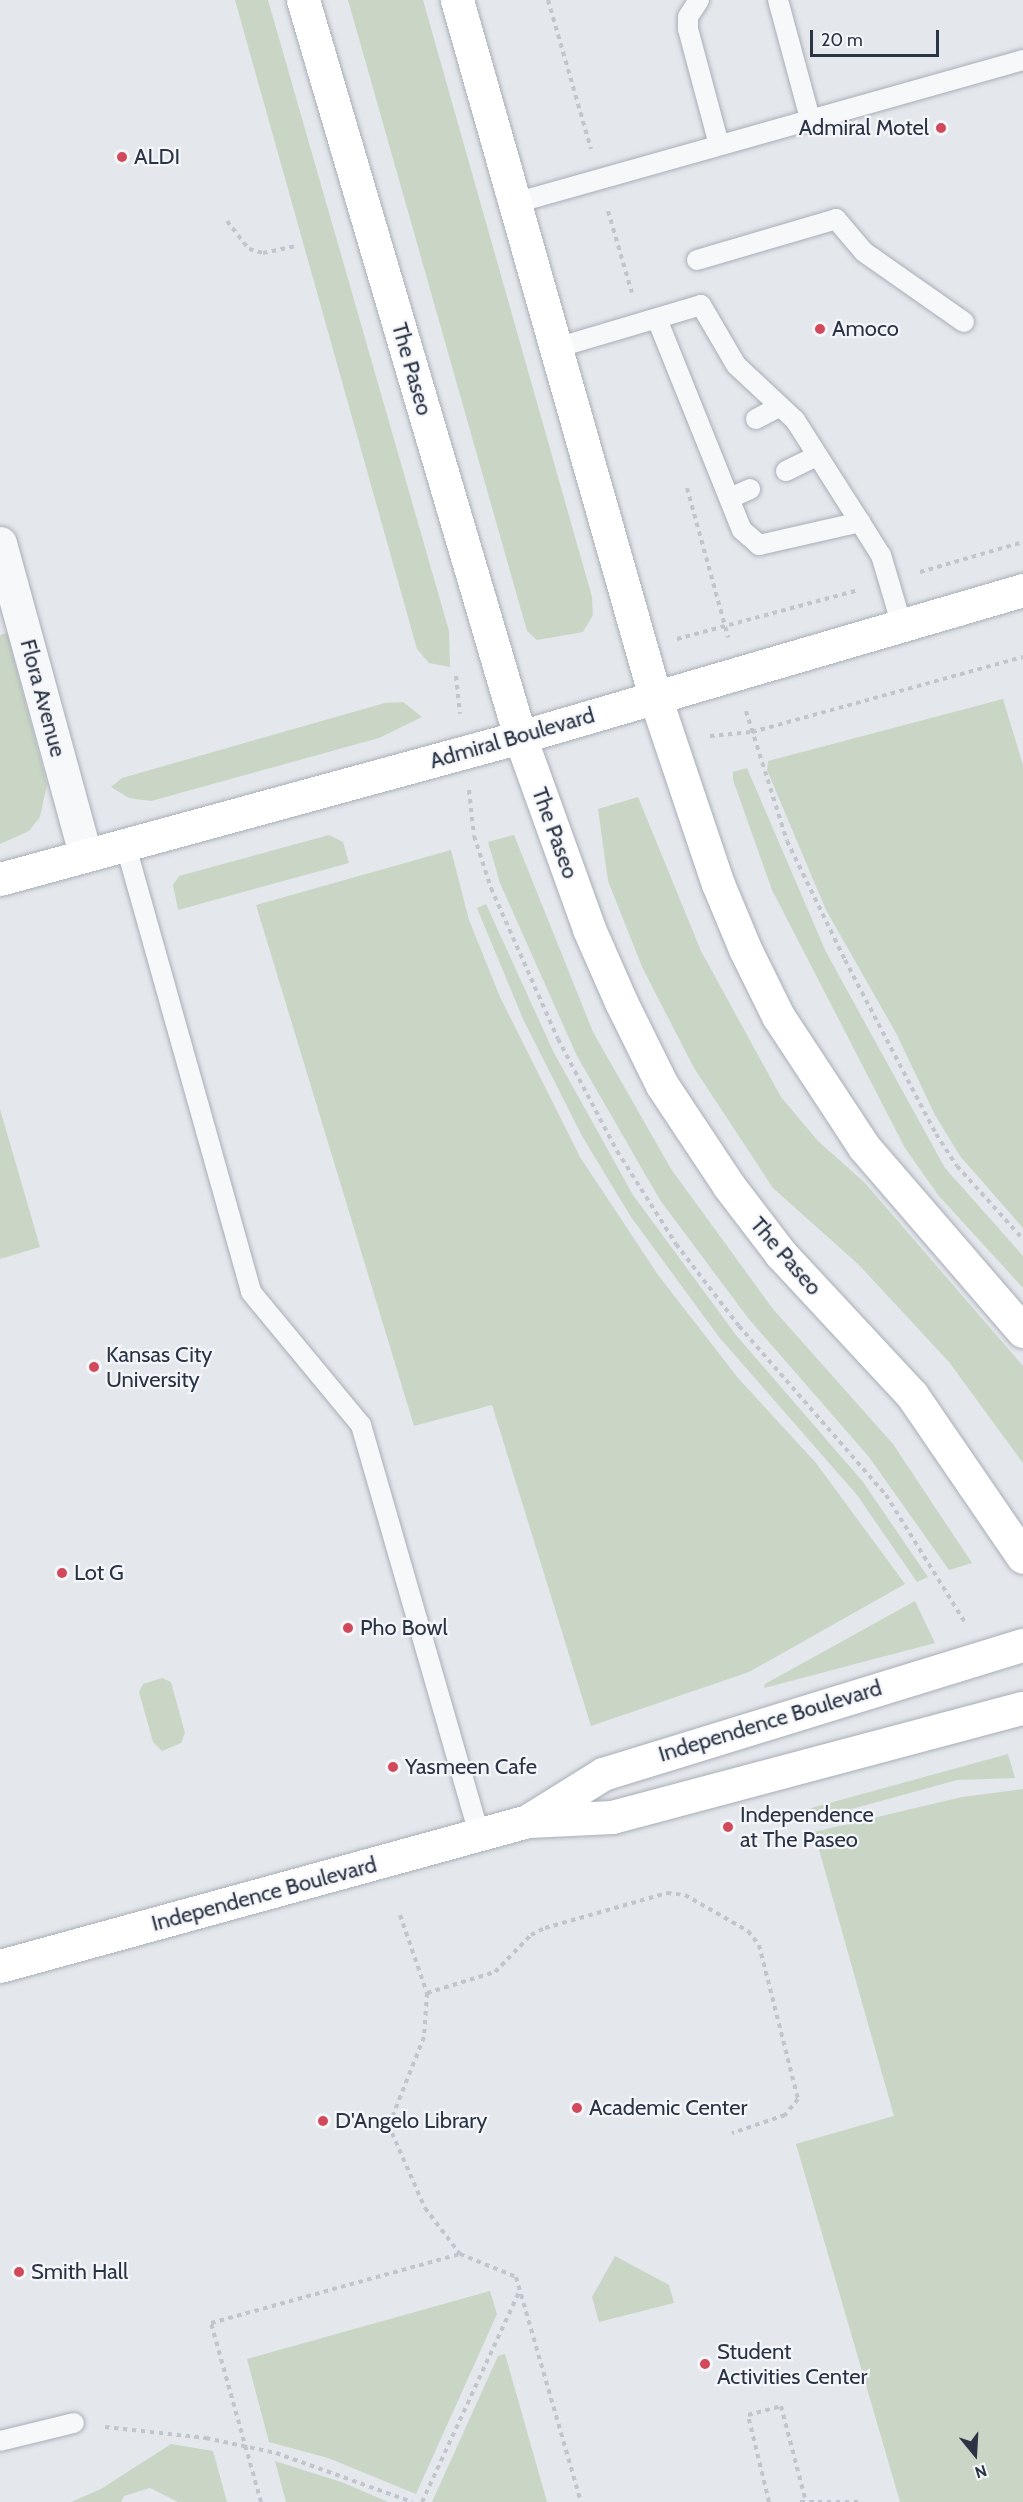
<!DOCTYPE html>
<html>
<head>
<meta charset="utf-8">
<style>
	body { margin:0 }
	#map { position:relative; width:1023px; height:2502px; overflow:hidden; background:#e4e7ec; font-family:Cabin,sans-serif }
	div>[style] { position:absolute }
	.green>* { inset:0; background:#c9d6c5 }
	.path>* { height:4px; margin-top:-2px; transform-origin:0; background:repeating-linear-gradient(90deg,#c2c5cb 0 4.5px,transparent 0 9px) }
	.roads { filter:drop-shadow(0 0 2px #a9aeb7) drop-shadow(0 0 2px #a9aeb7) }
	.lane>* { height:20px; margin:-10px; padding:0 10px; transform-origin:10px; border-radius:10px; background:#f7f8fa }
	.street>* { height:33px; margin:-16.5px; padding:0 16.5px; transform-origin:16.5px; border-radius:16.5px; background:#f7f8fa }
	.secondary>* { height:33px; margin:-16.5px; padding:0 16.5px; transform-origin:16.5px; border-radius:16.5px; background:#fff }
	.primary>* { height:33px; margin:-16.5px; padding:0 16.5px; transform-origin:16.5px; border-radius:16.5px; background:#fff }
	.dots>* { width:16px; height:16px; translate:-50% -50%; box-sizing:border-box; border:3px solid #f4f6f9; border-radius:50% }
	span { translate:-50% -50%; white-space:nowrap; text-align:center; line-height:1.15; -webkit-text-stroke:4.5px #f4f6f9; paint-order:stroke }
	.poi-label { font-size:22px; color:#2b3445 }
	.right { translate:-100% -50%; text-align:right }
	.left { translate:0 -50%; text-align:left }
	.street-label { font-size:22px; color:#2b3445 }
	.north { position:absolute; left:945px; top:2424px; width:60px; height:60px; -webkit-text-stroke:4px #f4f6f9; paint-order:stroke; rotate:162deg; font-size:16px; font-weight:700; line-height:24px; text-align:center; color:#2b3445 }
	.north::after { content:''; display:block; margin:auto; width:21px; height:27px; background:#2b3445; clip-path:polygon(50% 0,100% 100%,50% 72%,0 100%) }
	.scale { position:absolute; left:810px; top:30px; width:129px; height:27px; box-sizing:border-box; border:3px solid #2b3445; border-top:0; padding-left:8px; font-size:18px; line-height:21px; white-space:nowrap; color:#2b3445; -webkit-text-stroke:4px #f4f6f9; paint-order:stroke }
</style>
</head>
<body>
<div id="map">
	<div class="green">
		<div style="clip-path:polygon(235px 0,268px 0,449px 631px,450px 667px,429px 663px,417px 649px)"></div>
		<div style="clip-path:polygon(348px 0,423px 0,592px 597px,593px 615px,583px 632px,537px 640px,527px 631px)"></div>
		<div style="clip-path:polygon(7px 633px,47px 784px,40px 817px,29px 831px,0 844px,0 635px)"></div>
		<div style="clip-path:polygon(1003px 699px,1023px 765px,1023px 1228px,960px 1156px,935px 1115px,896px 1033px,826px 910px,767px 770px,768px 761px)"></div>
		<div style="clip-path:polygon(403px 702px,422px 717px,379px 738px,151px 801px,129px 798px,111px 787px,122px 778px,385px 703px)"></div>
		<div style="clip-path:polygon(747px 768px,826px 952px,945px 1168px,1023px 1256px,1023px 1288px,938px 1195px,905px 1148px,772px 890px,733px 780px,733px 772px)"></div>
		<div style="clip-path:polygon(638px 797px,701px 951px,781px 1097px,818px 1141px,864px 1182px,1023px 1366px,1023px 1463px,949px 1362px,859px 1265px,773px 1188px,694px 1068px,643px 969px,608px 881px,598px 809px)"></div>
		<div style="clip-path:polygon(329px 835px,343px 842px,349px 863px,178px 910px,173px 885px,179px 876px)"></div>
		<div style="clip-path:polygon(514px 835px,593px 1032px,671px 1169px,773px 1309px,893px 1444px,972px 1563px,949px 1570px,869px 1457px,748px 1318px,660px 1200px,577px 1056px,500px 883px,488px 842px)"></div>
		<div style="clip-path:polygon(451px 850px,469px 920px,500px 997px,580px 1157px,658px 1275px,738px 1378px,816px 1463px,905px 1584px,749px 1672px,591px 1726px,492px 1405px,414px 1426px,256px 905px)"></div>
		<div style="clip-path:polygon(486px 904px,554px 1053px,633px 1195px,736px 1335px,863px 1482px,928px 1577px,917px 1582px,857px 1495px,719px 1337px,631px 1217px,582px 1136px,523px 1019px,477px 908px)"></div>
		<div style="clip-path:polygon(0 1109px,40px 1247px,0 1259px)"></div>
		<div style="clip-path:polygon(915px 1601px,935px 1643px,764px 1688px,765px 1684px)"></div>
		<div style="clip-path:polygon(162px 1678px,171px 1682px,185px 1733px,181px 1743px,162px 1751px,153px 1742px,139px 1692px,143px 1684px)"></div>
		<div style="clip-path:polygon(1008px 1754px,1015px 1778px,957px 1780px,830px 1815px,793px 1813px)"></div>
		<div style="clip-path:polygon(1023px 1789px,1023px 2502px,900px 2502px,796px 2144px,894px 2116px,814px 1832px,962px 1797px)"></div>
		<div style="clip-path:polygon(615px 2256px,669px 2285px,674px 2303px,599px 2322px,592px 2297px)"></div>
		<div style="clip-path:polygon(490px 2291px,497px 2314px,416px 2494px,328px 2458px,269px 2442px,247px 2359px)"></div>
		<div style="clip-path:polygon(505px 2354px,547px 2502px,432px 2502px,498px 2356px)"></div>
		<div style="clip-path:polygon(171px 2444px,213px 2451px,227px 2502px,178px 2502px,150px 2488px,124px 2496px,121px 2502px,71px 2502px,101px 2489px)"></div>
		<div style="clip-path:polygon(275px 2461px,344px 2483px,388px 2502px,286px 2502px)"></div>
	</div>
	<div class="path">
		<div style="left:548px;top:0;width:155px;rotate:73.9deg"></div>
		<div style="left:608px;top:211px;width:85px;rotate:73.7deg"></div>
		<div style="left:227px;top:221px;width:36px;rotate:52deg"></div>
		<div style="left:249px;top:249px;width:15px;rotate:16deg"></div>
		<div style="left:263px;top:253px;width:35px;rotate:-12deg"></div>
		<div style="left:687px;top:488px;width:155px;rotate:74.6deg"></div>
		<div style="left:920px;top:572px;width:107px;rotate:-16.2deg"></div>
		<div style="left:677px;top:639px;width:188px;rotate:-15.1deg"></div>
		<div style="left:456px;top:676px;width:38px;rotate:84deg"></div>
		<div style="left:746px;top:711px;width:136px;rotate:72.5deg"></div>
		<div style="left:787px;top:841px;width:132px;rotate:64deg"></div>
		<div style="left:845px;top:960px;width:196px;rotate:62.4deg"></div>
		<div style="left:936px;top:1134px;width:38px;rotate:57deg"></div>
		<div style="left:957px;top:1166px;width:98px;rotate:47.9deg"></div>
		<div style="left:710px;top:736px;width:42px;rotate:-5.4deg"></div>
		<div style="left:752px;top:732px;width:281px;rotate:-15.5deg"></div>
		<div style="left:469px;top:790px;width:46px;rotate:83.8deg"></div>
		<div style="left:474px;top:836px;width:55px;rotate:71.9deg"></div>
		<div style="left:491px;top:888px;width:165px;rotate:66.1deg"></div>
		<div style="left:558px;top:1039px;width:127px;rotate:62.2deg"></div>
		<div style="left:617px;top:1151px;width:110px;rotate:57.6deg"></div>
		<div style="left:676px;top:1244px;width:103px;rotate:52.5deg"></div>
		<div style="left:739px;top:1326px;width:224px;rotate:49deg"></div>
		<div style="left:886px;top:1495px;width:152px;rotate:58.2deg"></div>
		<div style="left:400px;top:1915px;width:83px;rotate:70.9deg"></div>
		<div style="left:427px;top:1993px;width:71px;rotate:-17.2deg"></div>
		<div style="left:495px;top:1972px;width:52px;rotate:-45.8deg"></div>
		<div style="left:531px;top:1935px;width:16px;rotate:-27deg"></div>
		<div style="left:545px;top:1928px;width:127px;rotate:-16deg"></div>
		<div style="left:667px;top:1893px;width:18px;rotate:6deg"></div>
		<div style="left:685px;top:1895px;width:73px;rotate:29.7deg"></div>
		<div style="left:748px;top:1931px;width:18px;rotate:52deg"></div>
		<div style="left:759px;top:1945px;width:159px;rotate:75.8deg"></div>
		<div style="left:798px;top:2099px;width:21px;rotate:129deg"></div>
		<div style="left:785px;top:2115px;width:56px;rotate:161.2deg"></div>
		<div style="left:427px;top:1993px;width:44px;rotate:93.9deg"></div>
		<div style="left:424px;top:2037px;width:84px;rotate:111.7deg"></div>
		<div style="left:393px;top:2115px;width:18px;rotate:93deg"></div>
		<div style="left:392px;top:2133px;width:82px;rotate:66.3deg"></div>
		<div style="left:425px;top:2208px;width:58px;rotate:52.7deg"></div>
		<div style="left:460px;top:2254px;width:61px;rotate:22.3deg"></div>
		<div style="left:516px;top:2277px;width:234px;rotate:73.9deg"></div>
		<div style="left:105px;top:2427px;width:102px;rotate:6.2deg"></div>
		<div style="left:206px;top:2438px;width:72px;rotate:12.1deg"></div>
		<div style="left:276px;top:2453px;width:145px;rotate:19.8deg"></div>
		<div style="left:261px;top:2502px;width:186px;rotate:-105.6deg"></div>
		<div style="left:211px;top:2323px;width:258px;rotate:-15.5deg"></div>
		<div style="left:422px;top:2502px;width:234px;rotate:-65.2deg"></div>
		<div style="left:769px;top:2502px;width:89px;rotate:-103.6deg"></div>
		<div style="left:748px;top:2415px;width:34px;rotate:-15deg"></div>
		<div style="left:781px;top:2406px;width:99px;rotate:75.4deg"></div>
		<div style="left:800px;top:2502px;width:59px"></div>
	</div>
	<div class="roads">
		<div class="lane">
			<div style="left:699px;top:0;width:20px;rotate:123deg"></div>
			<div style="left:688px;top:17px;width:12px;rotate:90deg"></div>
			<div style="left:688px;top:29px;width:120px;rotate:75deg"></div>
			<div style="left:778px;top:0;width:123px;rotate:74.9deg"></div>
			<div style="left:515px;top:203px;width:528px;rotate:-15.72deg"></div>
			<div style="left:697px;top:260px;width:145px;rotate:-16.4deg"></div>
			<div style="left:836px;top:219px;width:43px;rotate:49.7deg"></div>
			<div style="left:864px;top:252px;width:122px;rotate:35deg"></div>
			<div style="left:657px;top:319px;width:227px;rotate:68.1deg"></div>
			<div style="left:742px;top:530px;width:23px;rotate:41deg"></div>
			<div style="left:759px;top:545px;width:104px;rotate:-12.8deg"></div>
			<div style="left:556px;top:348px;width:151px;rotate:-16.5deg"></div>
			<div style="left:701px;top:305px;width:69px;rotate:59.7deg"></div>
			<div style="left:736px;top:365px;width:81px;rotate:43deg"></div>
			<div style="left:795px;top:420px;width:121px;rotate:57.5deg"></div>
			<div style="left:860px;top:522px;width:39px;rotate:58deg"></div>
			<div style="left:881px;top:555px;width:74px;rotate:73.5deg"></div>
			<div style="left:756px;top:419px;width:27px;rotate:-28deg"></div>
			<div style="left:786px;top:471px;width:34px;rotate:-26deg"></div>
			<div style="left:730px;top:498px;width:22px;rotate:-24deg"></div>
			<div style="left:125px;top:843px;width:466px;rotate:74.3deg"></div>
			<div style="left:251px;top:1292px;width:173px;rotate:50.4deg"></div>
			<div style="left:361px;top:1425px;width:427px;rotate:73.9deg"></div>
			<div style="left:0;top:2441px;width:76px;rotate:-13.7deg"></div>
		</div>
		<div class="street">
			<div style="left:0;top:543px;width:322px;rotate:74.7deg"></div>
		</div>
		<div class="secondary">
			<div style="left:0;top:879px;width:539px;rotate:-15.27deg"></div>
			<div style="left:520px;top:737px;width:524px;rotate:-16.29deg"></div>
		</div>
		<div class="primary">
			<div style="left:303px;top:0;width:768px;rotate:73.59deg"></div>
			<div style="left:520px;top:737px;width:204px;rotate:70.2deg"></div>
			<div style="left:589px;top:929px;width:80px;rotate:66.3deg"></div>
			<div style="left:621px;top:1002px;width:93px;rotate:63.7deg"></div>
			<div style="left:662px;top:1085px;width:121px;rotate:56.4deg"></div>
			<div style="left:729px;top:1186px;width:86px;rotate:52.6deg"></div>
			<div style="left:781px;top:1254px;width:192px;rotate:47.1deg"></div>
			<div style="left:912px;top:1395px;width:196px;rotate:55.6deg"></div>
			<div style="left:457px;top:0;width:725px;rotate:74.14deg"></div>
			<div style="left:655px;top:697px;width:197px;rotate:71.4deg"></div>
			<div style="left:718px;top:884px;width:70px;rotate:67.4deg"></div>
			<div style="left:745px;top:949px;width:75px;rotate:63.8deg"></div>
			<div style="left:778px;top:1016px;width:157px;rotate:56.7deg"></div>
			<div style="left:864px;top:1147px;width:243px;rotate:49.2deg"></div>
			<div style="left:529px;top:1820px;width:87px;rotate:-31.9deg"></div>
			<div style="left:603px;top:1774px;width:439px;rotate:-17.1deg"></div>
			<div style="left:0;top:1966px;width:548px;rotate:-15.36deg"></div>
			<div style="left:528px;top:1821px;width:84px;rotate:-2.7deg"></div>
			<div style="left:612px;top:1817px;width:425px;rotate:-14.9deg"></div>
		</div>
	</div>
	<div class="dots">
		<div style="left:941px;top:128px;background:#d1495b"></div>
		<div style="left:122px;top:157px;background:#d1495b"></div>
		<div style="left:820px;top:329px;background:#d1495b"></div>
		<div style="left:94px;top:1367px;background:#d1495b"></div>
		<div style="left:62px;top:1573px;background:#d1495b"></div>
		<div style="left:348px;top:1628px;background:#d1495b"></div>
		<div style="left:393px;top:1767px;background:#d1495b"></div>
		<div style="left:728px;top:1827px;background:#d1495b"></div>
		<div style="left:577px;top:2108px;background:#d1495b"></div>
		<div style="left:323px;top:2121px;background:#d1495b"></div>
		<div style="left:19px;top:2272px;background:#d1495b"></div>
		<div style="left:705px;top:2364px;background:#d1495b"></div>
	</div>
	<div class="poi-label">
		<span class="right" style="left:929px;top:128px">Admiral Motel</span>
		<span class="left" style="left:134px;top:157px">ALDI</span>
		<span class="left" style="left:832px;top:329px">Amoco</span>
		<span class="left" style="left:106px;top:1367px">Kansas City<br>University</span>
		<span class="left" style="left:74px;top:1573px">Lot G</span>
		<span class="left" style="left:360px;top:1628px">Pho Bowl</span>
		<span class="left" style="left:405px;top:1767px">Yasmeen Cafe</span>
		<span class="left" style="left:740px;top:1827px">Independence<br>at The Paseo</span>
		<span class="left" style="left:589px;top:2108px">Academic Center</span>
		<span class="left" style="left:335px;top:2121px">D'Angelo Library</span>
		<span class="left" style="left:31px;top:2272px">Smith Hall</span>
		<span class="left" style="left:717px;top:2364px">Student<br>Activities Center</span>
	</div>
	<div class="street-label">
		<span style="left:412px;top:369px;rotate:74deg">The Paseo</span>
		<span style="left:43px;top:698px;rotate:75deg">Flora Avenue</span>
		<span style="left:512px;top:738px;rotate:-16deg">Admiral Boulevard</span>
		<span style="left:555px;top:833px;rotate:70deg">The Paseo</span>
		<span style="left:786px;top:1256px;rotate:49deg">The Paseo</span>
		<span style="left:770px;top:1721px;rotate:-17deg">Independence Boulevard</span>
		<span style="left:264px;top:1894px;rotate:-15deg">Independence Boulevard</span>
	</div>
	<div class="north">N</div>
	<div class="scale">20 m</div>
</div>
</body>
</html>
